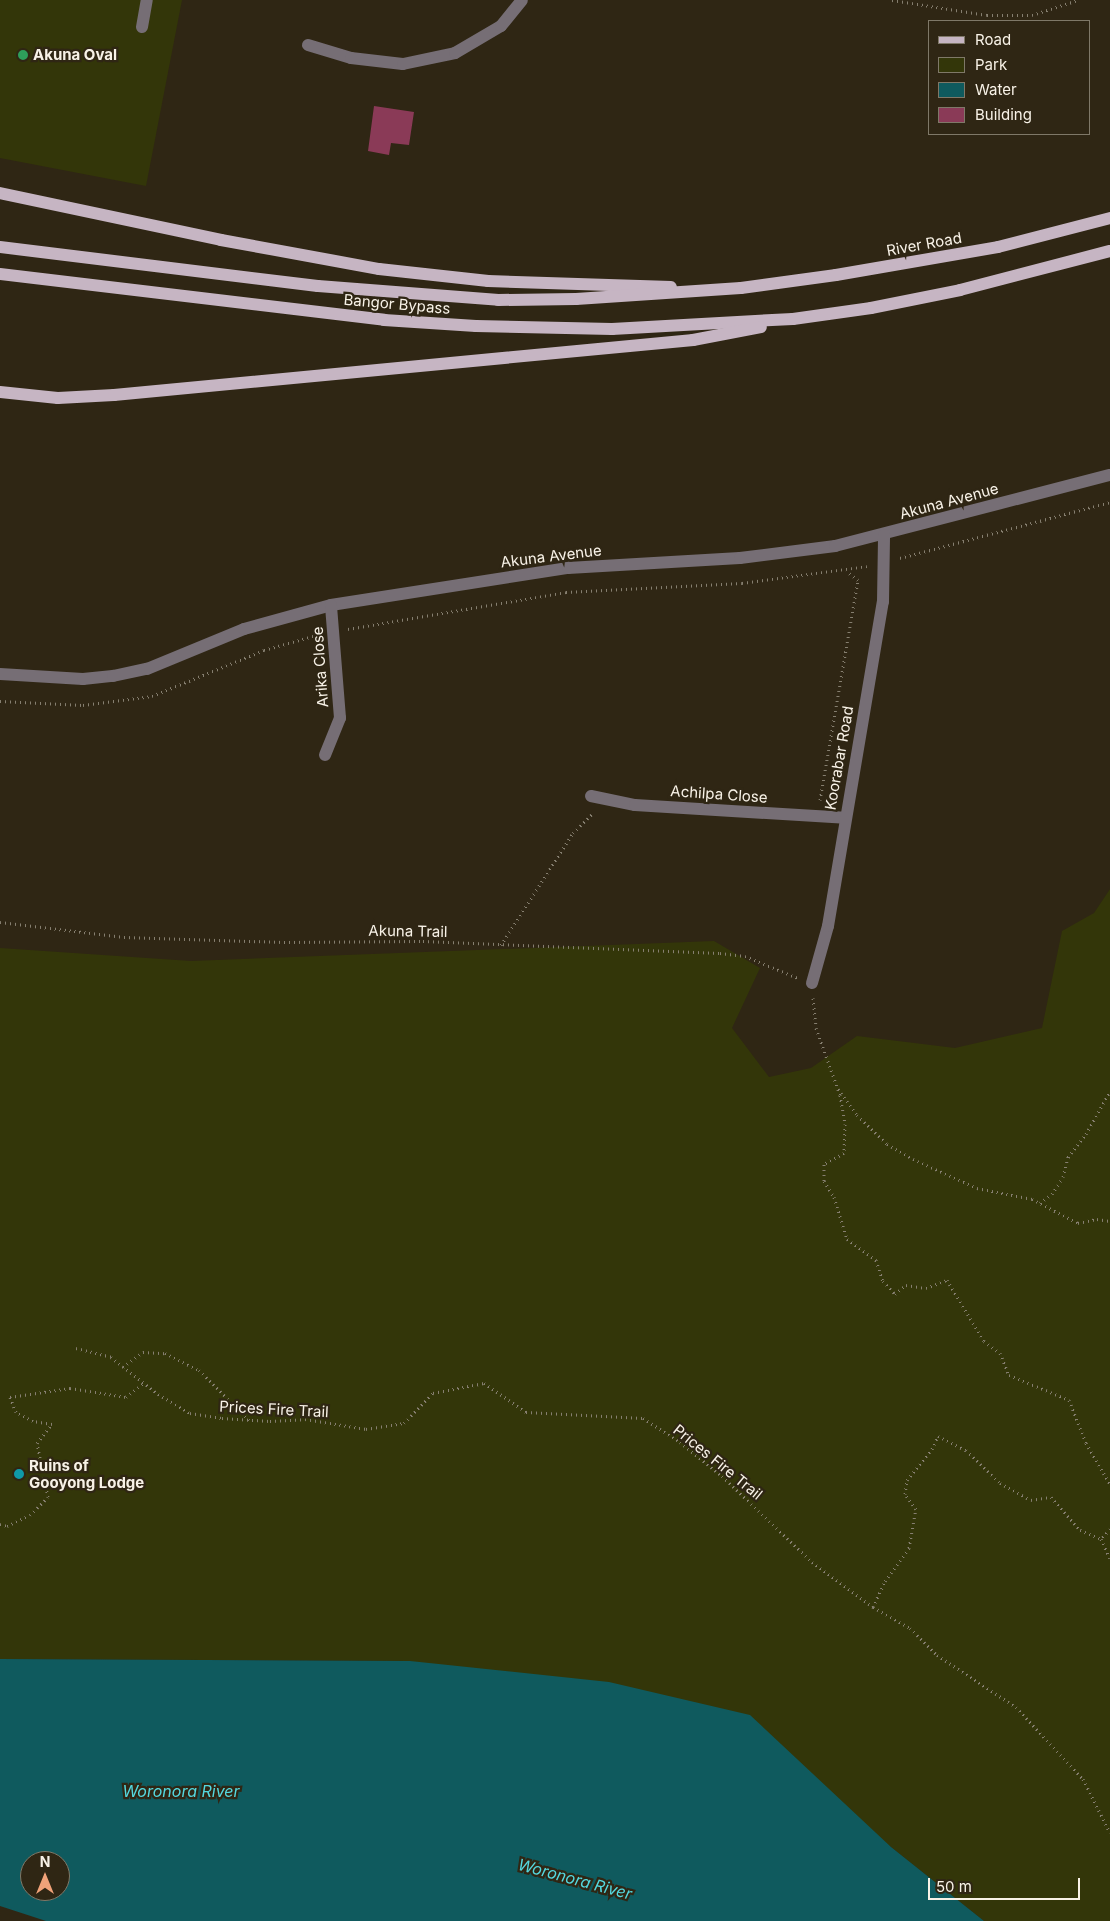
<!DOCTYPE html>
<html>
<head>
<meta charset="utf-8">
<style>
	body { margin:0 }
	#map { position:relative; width:1110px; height:1921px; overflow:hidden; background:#2f2614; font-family:Inter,sans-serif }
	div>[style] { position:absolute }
	.green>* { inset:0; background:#333609 }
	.water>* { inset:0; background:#0f5a5e }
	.building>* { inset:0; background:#8a3a57 }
	.path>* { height:3px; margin-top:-1.5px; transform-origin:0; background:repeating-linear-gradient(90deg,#867f70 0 1px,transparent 0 5px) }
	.minor>* { height:12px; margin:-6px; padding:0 6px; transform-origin:6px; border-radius:6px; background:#766e75 }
	.major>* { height:12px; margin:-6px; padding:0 6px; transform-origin:6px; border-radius:6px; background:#c6b5c3 }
	.dots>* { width:14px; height:14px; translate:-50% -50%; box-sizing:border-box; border:2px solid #2f2614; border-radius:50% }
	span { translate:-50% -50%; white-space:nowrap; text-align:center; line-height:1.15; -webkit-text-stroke:4.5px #2f2614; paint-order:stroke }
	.poi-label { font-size:15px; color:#f8f2e7; font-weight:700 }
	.left { translate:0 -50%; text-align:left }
	.street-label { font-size:15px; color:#f8f2e7 }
	.water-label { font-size:16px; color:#54d8df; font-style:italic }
	.legend { position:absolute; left:928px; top:20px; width:162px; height:115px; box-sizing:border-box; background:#2f2614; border:1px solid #7f7868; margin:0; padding:6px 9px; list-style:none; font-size:15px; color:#f8f2e7 }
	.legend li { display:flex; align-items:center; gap:10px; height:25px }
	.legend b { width:25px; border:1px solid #7f7868 }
	.north { position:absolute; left:20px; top:1851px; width:50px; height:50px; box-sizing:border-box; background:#2f2614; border:1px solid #7f7868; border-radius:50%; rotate:0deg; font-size:14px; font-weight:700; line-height:20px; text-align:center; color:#f8f2e7 }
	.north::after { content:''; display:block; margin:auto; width:18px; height:22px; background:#f0a279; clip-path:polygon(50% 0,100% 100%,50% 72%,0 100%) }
	.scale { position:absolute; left:928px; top:1878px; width:152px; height:22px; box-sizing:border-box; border:2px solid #f8f2e7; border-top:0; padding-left:6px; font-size:15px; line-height:18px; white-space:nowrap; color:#f8f2e7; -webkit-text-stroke:4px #2f2614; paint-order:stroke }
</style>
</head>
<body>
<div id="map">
	<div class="green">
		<div style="clip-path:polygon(0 0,182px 0,146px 186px,0 158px)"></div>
		<div style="clip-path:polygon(1110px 889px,1110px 1921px,984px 1921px,891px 1847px,410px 1661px,0 1659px,0 948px,191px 961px,714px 941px,760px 968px,732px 1028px,769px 1077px,811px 1068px,857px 1036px,955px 1048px,1042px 1028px,1062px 931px,1094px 913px)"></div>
	</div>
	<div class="water">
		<div style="clip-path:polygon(evenodd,0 1659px,410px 1661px,609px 1682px,750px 1715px,891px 1847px,984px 1921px,46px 1921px,0 1906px,0 1659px,30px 1861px,60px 1861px,60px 1891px,30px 1891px,30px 1861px)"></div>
	</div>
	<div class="building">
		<div style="clip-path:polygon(374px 106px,414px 112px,409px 145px,391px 143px,389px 155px,368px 151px)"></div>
	</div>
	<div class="path">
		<div style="left:892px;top:0;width:96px;rotate:9deg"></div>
		<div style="left:987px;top:15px;width:45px"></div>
		<div style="left:1032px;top:15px;width:48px;rotate:-18.1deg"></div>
		<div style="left:900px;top:558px;width:217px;rotate:-14.9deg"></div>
		<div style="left:348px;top:629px;width:221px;rotate:-9.6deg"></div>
		<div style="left:566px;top:592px;width:176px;rotate:-2.9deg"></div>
		<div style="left:742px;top:583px;width:126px;rotate:-7.7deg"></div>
		<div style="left:0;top:701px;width:83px;rotate:2.8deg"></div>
		<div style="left:83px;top:705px;width:70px;rotate:-7.4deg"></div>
		<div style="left:152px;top:696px;width:121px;rotate:-22.3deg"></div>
		<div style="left:264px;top:650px;width:55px;rotate:-15.8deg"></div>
		<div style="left:820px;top:800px;width:223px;rotate:-80.2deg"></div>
		<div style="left:858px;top:580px;width:15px;rotate:-143deg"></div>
		<div style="left:0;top:922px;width:125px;rotate:6.9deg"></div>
		<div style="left:124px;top:937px;width:160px;rotate:1.8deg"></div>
		<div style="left:284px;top:942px;width:139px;rotate:-0.4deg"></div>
		<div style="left:423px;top:941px;width:297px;rotate:2.3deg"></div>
		<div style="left:720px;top:953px;width:25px;rotate:7deg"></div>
		<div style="left:745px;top:956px;width:57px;rotate:22.5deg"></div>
		<div style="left:501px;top:945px;width:133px;rotate:-57.3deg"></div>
		<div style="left:573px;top:833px;width:28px;rotate:-45deg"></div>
		<div style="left:813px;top:998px;width:30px;rotate:84deg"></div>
		<div style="left:816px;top:1028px;width:71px;rotate:70.3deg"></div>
		<div style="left:840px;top:1095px;width:29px;rotate:80deg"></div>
		<div style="left:845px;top:1124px;width:29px;rotate:92deg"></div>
		<div style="left:844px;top:1153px;width:23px;rotate:151deg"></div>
		<div style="left:824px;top:1164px;width:17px;rotate:90deg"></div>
		<div style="left:824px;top:1181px;width:19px;rotate:58deg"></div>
		<div style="left:834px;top:1197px;width:44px;rotate:72.8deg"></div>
		<div style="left:847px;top:1239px;width:36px;rotate:36deg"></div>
		<div style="left:876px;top:1260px;width:22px;rotate:72deg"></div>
		<div style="left:883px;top:1281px;width:18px;rotate:47deg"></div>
		<div style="left:895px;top:1294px;width:14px;rotate:-39deg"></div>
		<div style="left:906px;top:1285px;width:20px;rotate:9deg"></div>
		<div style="left:926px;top:1288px;width:22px;rotate:-21deg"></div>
		<div style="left:947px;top:1280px;width:71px;rotate:58.8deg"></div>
		<div style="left:984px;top:1341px;width:20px;rotate:37deg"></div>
		<div style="left:1000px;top:1353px;width:24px;rotate:68deg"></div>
		<div style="left:1009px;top:1375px;width:65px;rotate:22.6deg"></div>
		<div style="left:1069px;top:1400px;width:46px;rotate:68.4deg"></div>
		<div style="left:1086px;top:1443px;width:48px;rotate:59.7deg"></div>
		<div style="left:838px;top:1089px;width:32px;rotate:54deg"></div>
		<div style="left:857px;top:1115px;width:42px;rotate:44deg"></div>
		<div style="left:887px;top:1144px;width:30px;rotate:30deg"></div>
		<div style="left:913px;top:1159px;width:70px;rotate:24.4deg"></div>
		<div style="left:977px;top:1188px;width:56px;rotate:11.3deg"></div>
		<div style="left:1032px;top:1199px;width:52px;rotate:27.6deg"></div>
		<div style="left:1078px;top:1223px;width:19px;rotate:-12deg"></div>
		<div style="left:1097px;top:1219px;width:13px;rotate:9deg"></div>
		<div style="left:1040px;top:1203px;width:15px;rotate:-37deg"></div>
		<div style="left:1052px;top:1194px;width:20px;rotate:-57deg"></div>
		<div style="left:1063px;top:1177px;width:21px;rotate:-76deg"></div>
		<div style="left:1068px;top:1157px;width:29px;rotate:-52deg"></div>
		<div style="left:1086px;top:1134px;width:49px;rotate:-60.8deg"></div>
		<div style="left:76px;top:1348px;width:36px;rotate:14deg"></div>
		<div style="left:111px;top:1357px;width:60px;rotate:38.2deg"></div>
		<div style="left:158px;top:1394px;width:37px;rotate:31deg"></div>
		<div style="left:190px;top:1413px;width:32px;rotate:9deg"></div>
		<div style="left:222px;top:1418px;width:48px;rotate:3.6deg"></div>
		<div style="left:270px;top:1421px;width:35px;rotate:-3deg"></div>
		<div style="left:305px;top:1419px;width:62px;rotate:9.3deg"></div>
		<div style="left:366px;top:1429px;width:38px;rotate:-9deg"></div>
		<div style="left:404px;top:1423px;width:42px;rotate:-46deg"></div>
		<div style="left:433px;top:1393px;width:52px;rotate:-11.1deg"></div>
		<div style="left:484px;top:1383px;width:51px;rotate:34.6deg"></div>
		<div style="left:526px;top:1412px;width:117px;rotate:2.9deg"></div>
		<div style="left:643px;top:1418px;width:44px;rotate:33deg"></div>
		<div style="left:680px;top:1442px;width:54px;rotate:39deg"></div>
		<div style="left:722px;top:1476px;width:124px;rotate:43.7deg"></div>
		<div style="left:812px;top:1562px;width:76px;rotate:36.4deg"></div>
		<div style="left:873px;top:1607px;width:43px;rotate:29.6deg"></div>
		<div style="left:910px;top:1628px;width:38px;rotate:45deg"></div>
		<div style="left:937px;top:1655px;width:95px;rotate:33.4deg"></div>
		<div style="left:1016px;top:1707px;width:98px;rotate:47.1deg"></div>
		<div style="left:1083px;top:1779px;width:60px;rotate:63.4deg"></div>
		<div style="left:123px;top:1367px;width:25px;rotate:-37deg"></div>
		<div style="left:143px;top:1352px;width:22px;rotate:3deg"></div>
		<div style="left:165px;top:1353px;width:38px;rotate:27deg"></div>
		<div style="left:199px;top:1370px;width:71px;rotate:45deg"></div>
		<div style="left:0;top:1524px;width:7px;rotate:16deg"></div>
		<div style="left:7px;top:1526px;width:25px;rotate:-26deg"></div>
		<div style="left:30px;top:1515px;width:25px;rotate:-45deg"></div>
		<div style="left:48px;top:1497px;width:55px;rotate:-101.5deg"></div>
		<div style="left:37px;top:1443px;width:24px;rotate:-52deg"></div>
		<div style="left:52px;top:1424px;width:19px;rotate:-171deg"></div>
		<div style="left:33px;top:1421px;width:19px;rotate:-152deg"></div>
		<div style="left:16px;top:1412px;width:16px;rotate:-112deg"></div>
		<div style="left:10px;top:1397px;width:61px;rotate:-8.5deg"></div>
		<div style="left:70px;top:1388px;width:57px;rotate:9.1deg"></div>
		<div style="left:126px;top:1397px;width:23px;rotate:-38deg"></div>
		<div style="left:1110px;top:1529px;width:13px;rotate:132deg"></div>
		<div style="left:1101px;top:1539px;width:21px;rotate:65deg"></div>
		<div style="left:873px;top:1607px;width:29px;rotate:-65deg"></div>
		<div style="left:885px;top:1581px;width:41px;rotate:-54deg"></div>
		<div style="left:909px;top:1548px;width:40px;rotate:-80deg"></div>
		<div style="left:916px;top:1509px;width:19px;rotate:-126deg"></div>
		<div style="left:905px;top:1494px;width:14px;rotate:-82deg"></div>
		<div style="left:907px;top:1480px;width:40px;rotate:-51deg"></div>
		<div style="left:932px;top:1449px;width:14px;rotate:-65deg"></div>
		<div style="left:938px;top:1436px;width:31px;rotate:27deg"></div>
		<div style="left:966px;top:1450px;width:47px;rotate:44.1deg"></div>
		<div style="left:1000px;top:1483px;width:35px;rotate:29deg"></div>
		<div style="left:1031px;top:1500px;width:20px;rotate:-9deg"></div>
		<div style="left:1051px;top:1497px;width:44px;rotate:48.7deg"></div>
		<div style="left:1080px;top:1530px;width:23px;rotate:23deg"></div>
	</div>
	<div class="minor">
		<div style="left:142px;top:27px;width:27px;rotate:-80deg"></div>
		<div style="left:308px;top:45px;width:45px;rotate:16.8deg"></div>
		<div style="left:351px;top:58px;width:52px;rotate:6.6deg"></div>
		<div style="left:403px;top:64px;width:53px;rotate:-11.9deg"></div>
		<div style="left:455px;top:53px;width:53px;rotate:-30.4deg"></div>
		<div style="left:501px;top:26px;width:33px;rotate:-51deg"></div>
		<div style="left:0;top:674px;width:83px;rotate:3.4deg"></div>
		<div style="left:83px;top:679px;width:30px;rotate:-6deg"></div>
		<div style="left:113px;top:676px;width:35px;rotate:-12deg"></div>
		<div style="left:147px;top:669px;width:105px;rotate:-22.4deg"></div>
		<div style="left:244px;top:629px;width:90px;rotate:-15.4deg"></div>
		<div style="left:331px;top:605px;width:240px;rotate:-8.9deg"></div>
		<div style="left:568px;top:568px;width:172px;rotate:-3.3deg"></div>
		<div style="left:740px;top:558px;width:96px;rotate:-7.2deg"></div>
		<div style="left:835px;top:546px;width:284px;rotate:-14.5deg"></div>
		<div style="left:325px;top:755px;width:40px;rotate:-68deg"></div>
		<div style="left:340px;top:718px;width:113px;rotate:-94.6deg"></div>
		<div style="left:591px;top:796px;width:45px;rotate:11.6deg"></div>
		<div style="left:635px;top:805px;width:210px;rotate:3.5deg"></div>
		<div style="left:812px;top:983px;width:59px;rotate:-74.3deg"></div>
		<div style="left:828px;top:926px;width:329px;rotate:-80.4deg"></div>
		<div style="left:883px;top:602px;width:67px;rotate:-89.1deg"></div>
	</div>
	<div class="major">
		<div style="left:0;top:193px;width:226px;rotate:12deg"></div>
		<div style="left:221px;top:240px;width:161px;rotate:10.4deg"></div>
		<div style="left:379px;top:269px;width:110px;rotate:6.3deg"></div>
		<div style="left:488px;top:281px;width:183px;rotate:1.9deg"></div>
		<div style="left:0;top:247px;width:320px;rotate:7deg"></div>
		<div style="left:318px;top:286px;width:181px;rotate:4.4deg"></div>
		<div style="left:498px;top:300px;width:78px;rotate:-0.7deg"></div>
		<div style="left:576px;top:299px;width:165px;rotate:-3.8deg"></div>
		<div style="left:741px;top:288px;width:96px;rotate:-7.8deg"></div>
		<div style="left:836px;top:275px;width:164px;rotate:-9.8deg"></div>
		<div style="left:998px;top:247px;width:116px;rotate:-14.5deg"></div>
		<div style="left:0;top:274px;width:387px;rotate:6.8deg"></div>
		<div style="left:384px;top:320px;width:92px;rotate:3.7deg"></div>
		<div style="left:476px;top:326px;width:136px;rotate:1.3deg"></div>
		<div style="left:612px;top:329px;width:181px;rotate:-3.2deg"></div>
		<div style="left:793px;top:319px;width:79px;rotate:-8deg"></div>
		<div style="left:871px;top:308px;width:91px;rotate:-11.4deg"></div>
		<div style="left:960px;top:290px;width:155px;rotate:-14.6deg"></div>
		<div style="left:0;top:392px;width:58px;rotate:5.9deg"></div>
		<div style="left:58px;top:398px;width:56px;rotate:-3.1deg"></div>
		<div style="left:114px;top:395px;width:582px;rotate:-5.43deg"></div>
		<div style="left:693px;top:340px;width:69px;rotate:-10.8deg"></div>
	</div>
	<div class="dots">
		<div style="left:23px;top:55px;background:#2e9e5b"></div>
		<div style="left:19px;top:1474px;background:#0f9aa8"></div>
	</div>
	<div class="poi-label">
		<span class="left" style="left:33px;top:55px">Akuna Oval</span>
		<span class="left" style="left:29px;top:1474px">Ruins of<br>Gooyong Lodge</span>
	</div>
	<div class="street-label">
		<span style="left:924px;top:244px;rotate:-10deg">River Road</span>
		<span style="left:397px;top:304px;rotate:5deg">Bangor Bypass</span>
		<span style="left:949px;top:501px;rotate:-15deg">Akuna Avenue</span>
		<span style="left:551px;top:556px;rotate:-7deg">Akuna Avenue</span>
		<span style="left:320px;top:667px;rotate:-94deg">Arika Close</span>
		<span style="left:839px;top:758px;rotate:-80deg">Koorabar Road</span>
		<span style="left:719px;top:794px;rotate:4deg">Achilpa Close</span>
		<span style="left:408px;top:931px;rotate:1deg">Akuna Trail</span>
		<span style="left:274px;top:1409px;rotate:3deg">Prices Fire Trail</span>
		<span style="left:718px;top:1462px;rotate:39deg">Prices Fire Trail</span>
	</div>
	<div class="water-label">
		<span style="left:181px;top:1791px">Woronora River</span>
		<span style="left:575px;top:1879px;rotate:15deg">Woronora River</span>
	</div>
	<ul class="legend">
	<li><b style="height:6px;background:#c6b5c3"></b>Road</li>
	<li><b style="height:14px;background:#333609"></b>Park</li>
	<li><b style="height:14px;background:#0f5a5e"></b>Water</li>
	<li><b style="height:14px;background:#8a3a57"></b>Building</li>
	</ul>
	<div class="north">N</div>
	<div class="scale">50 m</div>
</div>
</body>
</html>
